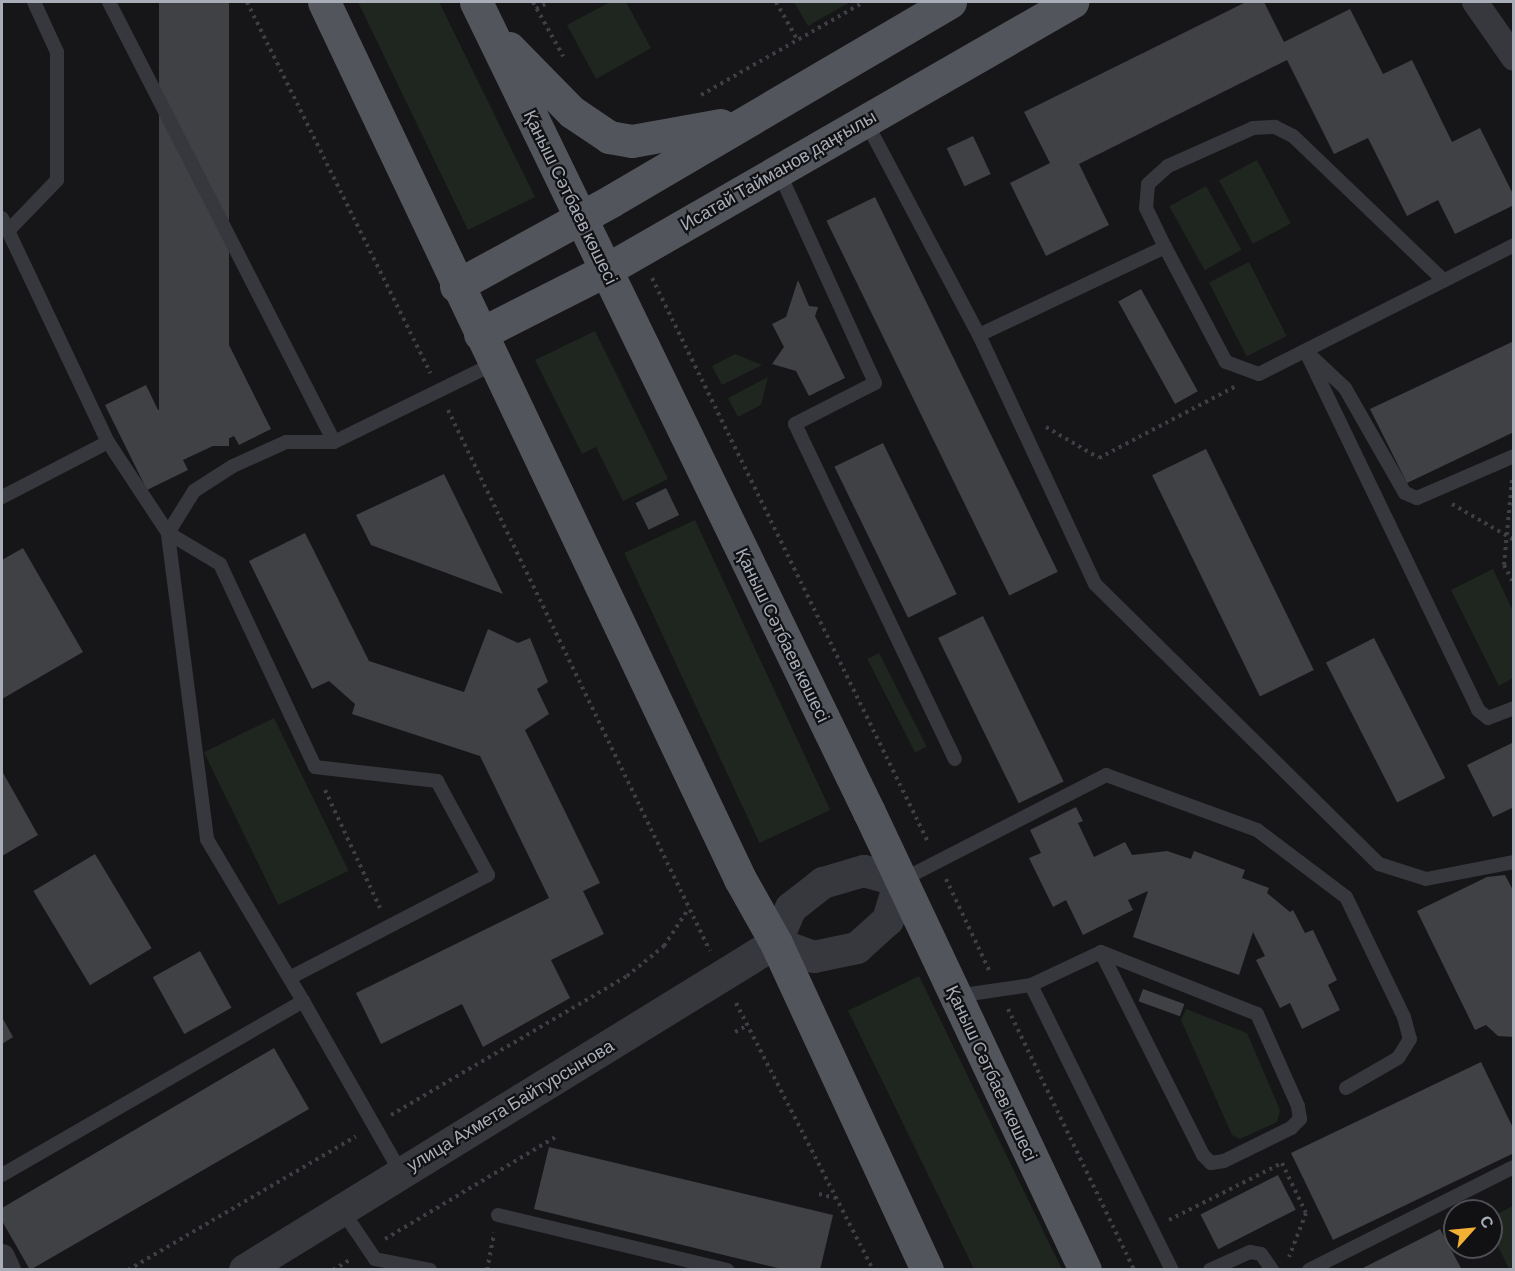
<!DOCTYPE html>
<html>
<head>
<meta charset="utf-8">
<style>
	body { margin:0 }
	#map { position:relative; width:1515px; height:1271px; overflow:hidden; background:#161618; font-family:Barlow,sans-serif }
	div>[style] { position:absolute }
	.green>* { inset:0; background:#1e261f; transform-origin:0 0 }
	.building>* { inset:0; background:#404145; transform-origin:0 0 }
	.path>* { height:4px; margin-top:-2px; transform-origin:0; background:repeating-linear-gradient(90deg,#3d3f44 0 3px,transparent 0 7.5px) }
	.service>* { height:14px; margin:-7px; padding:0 7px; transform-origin:7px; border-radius:7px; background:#37383d }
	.minor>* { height:26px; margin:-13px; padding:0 13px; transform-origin:13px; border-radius:13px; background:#37383d }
	.tertiary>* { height:32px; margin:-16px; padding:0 16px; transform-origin:16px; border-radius:16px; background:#37383d }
	.primary>* { height:33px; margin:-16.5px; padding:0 16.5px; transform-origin:16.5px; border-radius:16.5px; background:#53555c }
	span { translate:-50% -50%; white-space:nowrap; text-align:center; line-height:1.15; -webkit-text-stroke:4.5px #111113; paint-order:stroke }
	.street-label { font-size:18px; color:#a8adb8 }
	.frame { position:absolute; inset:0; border:3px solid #a8adb8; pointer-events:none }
	.north { position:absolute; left:1443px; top:1199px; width:60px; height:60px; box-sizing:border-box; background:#111113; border:2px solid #4d4f55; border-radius:50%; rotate:63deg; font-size:16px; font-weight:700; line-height:24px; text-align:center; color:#a8adb8 }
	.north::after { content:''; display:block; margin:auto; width:21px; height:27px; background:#f2b134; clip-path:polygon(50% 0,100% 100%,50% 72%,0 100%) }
</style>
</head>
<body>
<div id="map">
	<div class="green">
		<div style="clip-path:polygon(358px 2px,439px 2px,535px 197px,468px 230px)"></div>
		<div style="clip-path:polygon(610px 2px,626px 2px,651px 48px,596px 79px,567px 25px)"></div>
		<div style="clip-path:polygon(794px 2px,850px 2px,808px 26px)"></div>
		<div style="left:1257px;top:160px;width:72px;height:43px;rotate:62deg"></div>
		<div style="left:1206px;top:186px;width:73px;height:42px;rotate:61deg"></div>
		<div style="left:1249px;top:262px;width:83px;height:45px;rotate:63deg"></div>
		<div style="clip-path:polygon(595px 331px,668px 479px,623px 501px,596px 447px,582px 454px,535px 360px)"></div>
		<div style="clip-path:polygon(735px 354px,762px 365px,722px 385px,712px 366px)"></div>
		<div style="clip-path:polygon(768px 377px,761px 405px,738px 417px,728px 398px)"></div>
		<div style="left:695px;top:520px;width:320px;height:78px;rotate:65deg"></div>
		<div style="clip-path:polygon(1493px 569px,1513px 611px,1513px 678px,1499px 686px,1451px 590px)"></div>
		<div style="left:879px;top:653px;width:105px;height:13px;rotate:63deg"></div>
		<div style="left:274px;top:718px;width:170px;height:78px;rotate:64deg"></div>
		<div style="left:919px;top:976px;width:326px;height:79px;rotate:64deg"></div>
		<div style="clip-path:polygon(1186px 1009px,1247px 1033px,1280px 1110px,1277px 1122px,1240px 1139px,1232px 1135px,1181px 1020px)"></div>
		<div style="clip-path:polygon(1513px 1206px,1513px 1269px,1509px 1269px,1491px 1232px,1491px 1217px)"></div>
	</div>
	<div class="building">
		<div style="left:159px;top:2px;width:70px;height:444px"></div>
		<div style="clip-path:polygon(1246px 2px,1264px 2px,1284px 42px,1350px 9px,1383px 74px,1412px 60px,1452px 142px,1480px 128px,1514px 196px,1514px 205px,1455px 234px,1438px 200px,1407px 216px,1368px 138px,1334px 154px,1287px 60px,1079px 164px,1109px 225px,1046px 256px,1010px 183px,1050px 163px,1024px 112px)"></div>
		<div style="left:973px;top:136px;width:42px;height:29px;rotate:65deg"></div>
		<div style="left:875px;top:197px;width:417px;height:54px;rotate:64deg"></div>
		<div style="clip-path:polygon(798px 280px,809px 306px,818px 307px,815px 316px,845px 378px,809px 396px,796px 371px,772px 364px,784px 347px,772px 324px,786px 317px)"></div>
		<div style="left:1141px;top:289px;width:117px;height:26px;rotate:61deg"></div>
		<div style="clip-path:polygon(191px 309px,197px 320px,176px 331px,187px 351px,176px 357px,159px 326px)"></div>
		<div style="clip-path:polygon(1514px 341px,1514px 432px,1407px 483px,1370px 409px)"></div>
		<div style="clip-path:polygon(228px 343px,271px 429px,239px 445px,234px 436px,183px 460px,188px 470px,147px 490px,105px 405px,146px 385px,158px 410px,209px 385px,196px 359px)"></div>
		<div style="left:883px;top:443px;width:168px;height:54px;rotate:64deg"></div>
		<div style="left:1206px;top:449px;width:246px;height:60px;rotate:64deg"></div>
		<div style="clip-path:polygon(444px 474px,503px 594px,371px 545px,356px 515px)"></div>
		<div style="left:666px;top:488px;width:30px;height:34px;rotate:64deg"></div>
		<div style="clip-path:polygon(305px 533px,369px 661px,464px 692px,488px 629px,518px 643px,530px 638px,548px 682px,537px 689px,549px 714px,525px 730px,600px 883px,583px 891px,604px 934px,551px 960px,570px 998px,483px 1047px,462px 1004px,381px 1044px,356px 993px,549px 898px,480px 756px,352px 714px,355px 704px,329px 681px,312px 689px,249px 561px)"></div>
		<div style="clip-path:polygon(23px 548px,83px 652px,2px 699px,2px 560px)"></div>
		<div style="left:983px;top:616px;width:184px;height:50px;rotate:64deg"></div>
		<div style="left:1374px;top:638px;width:157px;height:54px;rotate:63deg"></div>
		<div style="clip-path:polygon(1514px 742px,1514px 807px,1493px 817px,1467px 765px)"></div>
		<div style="clip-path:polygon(2px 771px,38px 835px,2px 856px)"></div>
		<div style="clip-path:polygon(1076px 807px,1083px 821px,1078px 823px,1094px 857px,1125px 842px,1132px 855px,1167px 851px,1191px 859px,1194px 851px,1245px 870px,1242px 878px,1269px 888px,1267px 893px,1290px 912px,1293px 910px,1305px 933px,1313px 930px,1337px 980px,1328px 985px,1340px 1010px,1302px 1029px,1290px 1003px,1280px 1008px,1256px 960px,1265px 956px,1253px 932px,1239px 975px,1133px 937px,1148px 891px,1128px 900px,1133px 910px,1083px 935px,1066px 900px,1053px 907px,1029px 858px,1041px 853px,1030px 830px)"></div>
		<div style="left:95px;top:854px;width:110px;height:72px;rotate:59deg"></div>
		<div style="clip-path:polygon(1505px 875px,1514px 892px,1514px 1037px,1498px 1036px,1486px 1025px,1475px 1030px,1417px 911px,1487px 877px)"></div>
		<div style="left:200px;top:951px;width:65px;height:54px;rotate:61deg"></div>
		<div style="left:1143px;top:989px;width:44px;height:13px;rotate:20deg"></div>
		<div style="clip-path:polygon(2px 1017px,13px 1037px,2px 1044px)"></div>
		<div style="clip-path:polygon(274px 1048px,309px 1109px,30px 1270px,2px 1221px,2px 1208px)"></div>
		<div style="clip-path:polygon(1481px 1062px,1514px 1130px,1514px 1153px,1333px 1240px,1291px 1153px)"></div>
		<div style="clip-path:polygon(549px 1147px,833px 1215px,820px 1270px,786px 1270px,534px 1209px)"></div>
		<div style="left:1278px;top:1175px;width:39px;height:87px;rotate:63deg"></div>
		<div style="clip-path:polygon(1440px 1229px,1462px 1270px,1359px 1270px)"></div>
	</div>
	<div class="path">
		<div style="left:247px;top:2px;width:414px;rotate:63.7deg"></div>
		<div style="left:533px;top:2px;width:62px;rotate:60.9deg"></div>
		<div style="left:776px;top:2px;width:43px;rotate:60.4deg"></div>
		<div style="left:536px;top:9px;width:15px;rotate:-28deg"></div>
		<div style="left:701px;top:95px;width:188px;rotate:-29.7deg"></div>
		<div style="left:652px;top:278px;width:628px;rotate:63.92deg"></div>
		<div style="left:448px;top:410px;width:601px;rotate:64.16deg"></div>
		<div style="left:1046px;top:427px;width:61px;rotate:30.3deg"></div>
		<div style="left:1099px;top:458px;width:153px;rotate:-27.7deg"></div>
		<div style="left:1512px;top:480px;width:85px;rotate:95.4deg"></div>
		<div style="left:1504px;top:565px;width:21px;rotate:62deg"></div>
		<div style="left:1452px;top:504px;width:72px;rotate:30.1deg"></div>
		<div style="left:325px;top:790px;width:130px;rotate:65deg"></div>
		<div style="left:946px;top:879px;width:101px;rotate:64.7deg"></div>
		<div style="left:736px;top:1003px;width:300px;rotate:62.8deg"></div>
		<div style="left:1008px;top:1009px;width:290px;rotate:64.2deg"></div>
		<div style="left:735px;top:1032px;width:15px;rotate:-28deg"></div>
		<div style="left:391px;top:1115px;width:274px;rotate:-30.5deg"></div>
		<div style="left:627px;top:976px;width:48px;rotate:-39deg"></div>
		<div style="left:664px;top:946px;width:45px;rotate:-56.7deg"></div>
		<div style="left:819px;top:1194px;width:16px;rotate:14deg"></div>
		<div style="left:1169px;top:1220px;width:127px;rotate:-26.8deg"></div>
		<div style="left:1282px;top:1163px;width:55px;rotate:64.4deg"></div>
		<div style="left:1306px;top:1213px;width:47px;rotate:111.1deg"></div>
		<div style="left:385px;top:1239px;width:200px;rotate:-30.9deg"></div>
		<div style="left:128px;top:1270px;width:264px;rotate:-30.4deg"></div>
		<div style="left:333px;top:1270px;width:21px;rotate:-31deg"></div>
		<div style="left:487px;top:1270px;width:38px;rotate:-79deg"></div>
	</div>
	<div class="service">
		<div style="left:109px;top:2px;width:494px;rotate:62.9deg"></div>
		<div style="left:865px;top:120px;width:243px;rotate:62.1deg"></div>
		<div style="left:979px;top:335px;width:275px;rotate:65deg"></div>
		<div style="left:1095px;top:584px;width:399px;rotate:44.6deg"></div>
		<div style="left:1379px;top:864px;width:49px;rotate:17.7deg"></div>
		<div style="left:1426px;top:879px;width:90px;rotate:-10.9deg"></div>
		<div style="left:778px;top:170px;width:234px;rotate:65.5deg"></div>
		<div style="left:875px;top:383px;width:90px;rotate:152.9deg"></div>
		<div style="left:795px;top:424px;width:371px;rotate:64.5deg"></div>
		<div style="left:2px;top:218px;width:248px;rotate:64.7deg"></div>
		<div style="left:8px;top:231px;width:71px;rotate:-46.1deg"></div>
		<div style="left:57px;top:180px;width:128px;rotate:-90deg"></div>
		<div style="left:57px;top:52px;width:55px;rotate:-114.7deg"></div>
		<div style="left:1165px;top:247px;width:43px;rotate:-116deg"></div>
		<div style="left:1146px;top:208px;width:24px;rotate:-85deg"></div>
		<div style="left:1148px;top:184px;width:27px;rotate:-42deg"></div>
		<div style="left:1168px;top:166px;width:93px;rotate:-24.1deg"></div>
		<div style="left:1253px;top:128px;width:22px;rotate:-3deg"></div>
		<div style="left:1275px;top:127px;width:20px;rotate:27deg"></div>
		<div style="left:1293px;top:136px;width:209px;rotate:43.8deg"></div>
		<div style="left:979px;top:335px;width:206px;rotate:-25.3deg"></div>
		<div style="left:1165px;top:247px;width:130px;rotate:62.1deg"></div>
		<div style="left:1226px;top:362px;width:35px;rotate:20deg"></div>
		<div style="left:1259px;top:374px;width:286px;rotate:-26.8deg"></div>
		<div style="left:1306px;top:352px;width:397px;rotate:64.3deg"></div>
		<div style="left:1478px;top:710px;width:13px;rotate:39deg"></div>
		<div style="left:1488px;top:718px;width:28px;rotate:-21deg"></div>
		<div style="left:1312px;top:357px;width:45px;rotate:43.2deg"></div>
		<div style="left:1345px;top:388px;width:121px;rotate:60.3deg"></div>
		<div style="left:1405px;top:493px;width:13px;rotate:23deg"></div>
		<div style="left:1417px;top:498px;width:106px;rotate:-23.4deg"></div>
		<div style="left:2px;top:497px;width:119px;rotate:-27.4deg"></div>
		<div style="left:108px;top:442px;width:109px;rotate:56.6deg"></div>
		<div style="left:168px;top:533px;width:61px;rotate:30.8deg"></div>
		<div style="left:220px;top:564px;width:224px;rotate:64.9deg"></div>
		<div style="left:315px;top:767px;width:123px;rotate:6.5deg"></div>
		<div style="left:437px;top:781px;width:107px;rotate:61.5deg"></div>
		<div style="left:488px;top:875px;width:222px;rotate:152.6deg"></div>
		<div style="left:900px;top:881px;width:232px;rotate:-27.2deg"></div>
		<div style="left:1106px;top:775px;width:161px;rotate:20deg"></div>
		<div style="left:1257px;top:830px;width:111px;rotate:37deg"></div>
		<div style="left:1346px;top:897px;width:133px;rotate:64.2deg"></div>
		<div style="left:1404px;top:1017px;width:23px;rotate:75deg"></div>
		<div style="left:1410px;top:1039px;width:22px;rotate:122deg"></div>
		<div style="left:1398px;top:1058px;width:60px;rotate:150deg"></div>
		<div style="left:1031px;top:985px;width:77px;rotate:-25.2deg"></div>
		<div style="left:1101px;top:952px;width:227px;rotate:63.3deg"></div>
		<div style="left:1203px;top:1155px;width:11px;rotate:45deg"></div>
		<div style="left:1211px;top:1163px;width:13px;rotate:-9deg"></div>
		<div style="left:1224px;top:1161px;width:75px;rotate:-26.2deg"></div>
		<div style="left:1291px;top:1128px;width:13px;rotate:-45deg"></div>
		<div style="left:1300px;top:1119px;width:13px;rotate:-99deg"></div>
		<div style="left:1298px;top:1106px;width:101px;rotate:-114deg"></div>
		<div style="left:1257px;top:1014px;width:168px;rotate:-158.3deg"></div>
		<div style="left:956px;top:996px;width:76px;rotate:-8.3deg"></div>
		<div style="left:1031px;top:985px;width:318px;rotate:63.7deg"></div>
		<div style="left:303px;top:1001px;width:196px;rotate:60.3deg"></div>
		<div style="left:2px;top:1175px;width:348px;rotate:-30deg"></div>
		<div style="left:303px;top:1001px;width:188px;rotate:-120.7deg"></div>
		<div style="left:207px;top:839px;width:308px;rotate:-97.3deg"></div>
		<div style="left:168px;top:533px;width:49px;rotate:-58.2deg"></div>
		<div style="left:194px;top:491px;width:46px;rotate:-32.7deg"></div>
		<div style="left:233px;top:466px;width:58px;rotate:-24.4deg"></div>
		<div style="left:286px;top:442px;width:48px"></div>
		<div style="left:334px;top:442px;width:177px;rotate:-26.1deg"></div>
		<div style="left:342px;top:1210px;width:59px;rotate:56deg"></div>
		<div style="left:375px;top:1259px;width:56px;rotate:11.3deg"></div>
		<div style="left:498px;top:1215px;width:236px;rotate:13.5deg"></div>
		<div style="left:1210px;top:1270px;width:44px;rotate:-24.2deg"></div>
		<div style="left:1250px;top:1252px;width:11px;rotate:10deg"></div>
		<div style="left:1261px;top:1254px;width:19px;rotate:55deg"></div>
		<div style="left:1309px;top:1270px;width:229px;rotate:-26.7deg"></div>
	</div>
	<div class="minor">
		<div style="left:1475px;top:2px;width:68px;rotate:55.1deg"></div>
		<div style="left:2px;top:1257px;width:14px;rotate:65deg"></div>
	</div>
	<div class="tertiary">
		<div style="left:864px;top:871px;width:37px;rotate:16deg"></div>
		<div style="left:900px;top:881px;width:41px;rotate:107.1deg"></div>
		<div style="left:888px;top:920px;width:42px;rotate:137.9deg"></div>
		<div style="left:857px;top:948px;width:44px;rotate:168.2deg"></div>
		<div style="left:814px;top:957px;width:40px;rotate:-159.8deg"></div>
		<div style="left:776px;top:943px;width:38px;rotate:-67deg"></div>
		<div style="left:791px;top:908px;width:41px;rotate:-38deg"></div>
		<div style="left:823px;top:883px;width:43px;rotate:-16.3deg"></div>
		<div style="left:245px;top:1270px;width:624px;rotate:-31.63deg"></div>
	</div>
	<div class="primary">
		<div style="left:324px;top:2px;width:971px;rotate:64.62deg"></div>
		<div style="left:740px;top:879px;width:73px;rotate:60.6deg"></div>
		<div style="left:776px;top:943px;width:360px;rotate:65.2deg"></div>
		<div style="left:476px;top:2px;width:900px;rotate:64.12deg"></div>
		<div style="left:869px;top:812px;width:506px;rotate:64.75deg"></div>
		<div style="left:509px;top:48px;width:90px;rotate:45.5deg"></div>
		<div style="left:572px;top:112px;width:45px;rotate:34deg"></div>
		<div style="left:609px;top:137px;width:23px;rotate:10deg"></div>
		<div style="left:632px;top:141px;width:90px;rotate:-10.2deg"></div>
		<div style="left:456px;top:286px;width:177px;rotate:-28.7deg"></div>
		<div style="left:611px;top:201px;width:393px;rotate:-30.4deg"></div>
		<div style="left:480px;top:334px;width:141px;rotate:-26.9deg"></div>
		<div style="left:606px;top:270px;width:538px;rotate:-29.9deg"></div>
	</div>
	<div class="street-label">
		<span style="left:778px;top:170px;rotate:-30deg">Исатай Тайманов даңғылы</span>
		<span style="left:571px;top:197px;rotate:64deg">Қаныш Сәтбаев көшесі</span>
		<span style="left:783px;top:635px;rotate:64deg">Қаныш Сәтбаев көшесі</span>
		<span style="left:992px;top:1073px;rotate:65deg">Қаныш Сәтбаев көшесі</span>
		<span style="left:510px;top:1105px;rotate:-31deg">улица Ахмета Байтурсынова</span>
	</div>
	<div class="frame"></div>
	<div class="north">С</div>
</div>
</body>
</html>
